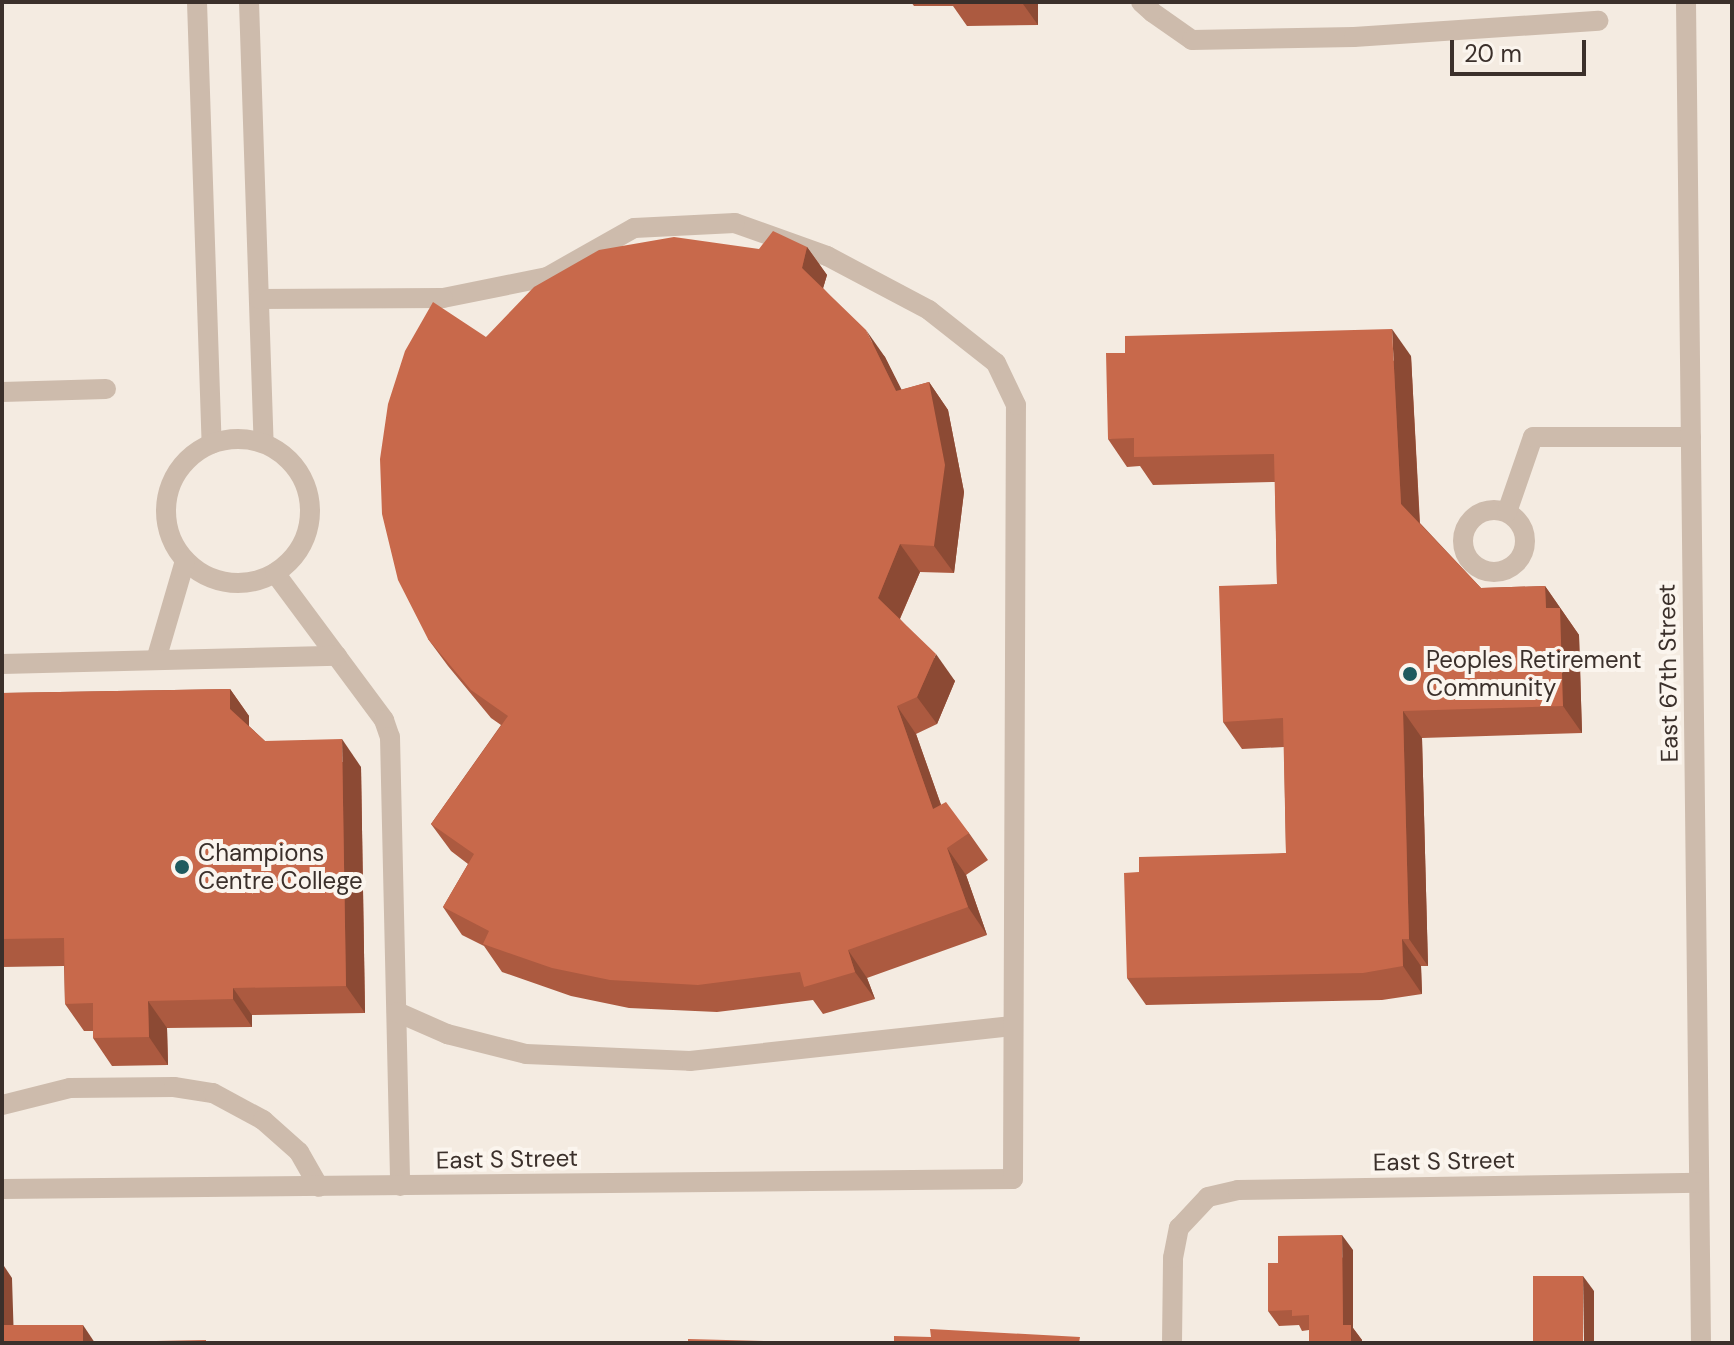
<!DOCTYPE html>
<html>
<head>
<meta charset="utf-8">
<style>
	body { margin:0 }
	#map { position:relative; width:1734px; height:1345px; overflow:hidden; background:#f4ebe1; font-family:"DM Sans",sans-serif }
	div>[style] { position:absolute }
	.lane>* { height:20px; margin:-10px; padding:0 10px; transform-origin:10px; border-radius:10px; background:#cdbbac }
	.lane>.ring { margin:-10px; padding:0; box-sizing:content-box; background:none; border:20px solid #cdbbac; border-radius:50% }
	.street>* { height:20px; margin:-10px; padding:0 10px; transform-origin:10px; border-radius:10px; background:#cdbbac }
	.wall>* { inset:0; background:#ac5a40 }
	.shaded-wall>* { inset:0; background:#8c4a34 }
	.building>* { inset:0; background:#c8694b; transform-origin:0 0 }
	.dots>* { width:22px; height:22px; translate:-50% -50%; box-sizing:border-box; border:4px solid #fbf5ee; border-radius:50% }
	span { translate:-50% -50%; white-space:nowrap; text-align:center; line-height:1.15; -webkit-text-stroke:8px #fbf5ee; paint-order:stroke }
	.poi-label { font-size:24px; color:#3b302b }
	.left { translate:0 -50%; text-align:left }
	.street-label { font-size:24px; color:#3b302b }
	.frame { position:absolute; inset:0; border:4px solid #3b302b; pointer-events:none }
	.scale { position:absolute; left:1450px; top:40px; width:136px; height:36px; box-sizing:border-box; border:4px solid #3b302b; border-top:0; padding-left:10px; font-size:24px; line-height:28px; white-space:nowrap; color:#3b302b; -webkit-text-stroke:6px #fbf5ee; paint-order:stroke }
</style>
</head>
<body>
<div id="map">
	<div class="lane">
		<div style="left:197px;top:2px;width:442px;rotate:88.1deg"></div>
		<div style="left:249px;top:2px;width:441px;rotate:88.1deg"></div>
		<div style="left:1152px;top:12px;width:49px;rotate:35deg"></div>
		<div style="left:1192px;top:40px;width:162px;rotate:-1.1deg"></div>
		<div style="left:1354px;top:37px;width:245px;rotate:-3.8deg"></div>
		<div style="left:2px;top:392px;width:104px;rotate:-1.7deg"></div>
		<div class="ring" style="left:166px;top:439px;width:124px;height:124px"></div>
		<div class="ring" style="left:1463px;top:510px;width:42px;height:42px"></div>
		<div style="left:1507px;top:512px;width:79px;rotate:-70.9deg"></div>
		<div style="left:1533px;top:437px;width:158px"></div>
		<div style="left:275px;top:573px;width:183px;rotate:53.4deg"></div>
		<div style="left:384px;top:720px;width:18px;rotate:71deg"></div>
		<div style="left:390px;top:737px;width:449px;rotate:88.7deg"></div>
		<div style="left:156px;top:660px;width:103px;rotate:-73.7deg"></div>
		<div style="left:2px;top:664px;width:335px;rotate:-1.4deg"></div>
		<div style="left:397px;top:1012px;width:55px;rotate:23.7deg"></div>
		<div style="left:447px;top:1034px;width:81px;rotate:14.2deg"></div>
		<div style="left:526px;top:1054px;width:164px;rotate:2.4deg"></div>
		<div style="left:690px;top:1061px;width:324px;rotate:-6.2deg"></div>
		<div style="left:2px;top:1105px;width:70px;rotate:-14deg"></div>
		<div style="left:70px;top:1088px;width:104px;rotate:-0.6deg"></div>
		<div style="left:174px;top:1087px;width:39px;rotate:9deg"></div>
		<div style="left:213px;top:1093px;width:57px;rotate:28.4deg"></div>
		<div style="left:263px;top:1120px;width:48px;rotate:41.6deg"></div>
		<div style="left:299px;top:1152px;width:40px;rotate:60.3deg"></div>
		<div style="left:2px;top:1189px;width:1011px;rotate:-0.57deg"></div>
		<div style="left:1013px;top:1179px;width:774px;rotate:-89.78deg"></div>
		<div style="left:1016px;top:405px;width:47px;rotate:-115.5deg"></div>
		<div style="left:996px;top:363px;width:85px;rotate:-141.7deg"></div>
		<div style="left:929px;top:310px;width:115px;rotate:-152.1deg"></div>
		<div style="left:827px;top:256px;width:98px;rotate:-160.3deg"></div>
		<div style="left:735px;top:223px;width:101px;rotate:177.2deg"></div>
		<div style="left:634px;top:228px;width:100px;rotate:150.6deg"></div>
		<div style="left:547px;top:277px;width:106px;rotate:168.6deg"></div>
		<div style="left:443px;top:298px;width:184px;rotate:179.7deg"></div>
	</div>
	<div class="street">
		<div style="left:1141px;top:2px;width:15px;rotate:42deg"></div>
		<div style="left:1686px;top:2px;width:1341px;rotate:89.36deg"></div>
		<div style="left:1172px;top:1343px;width:85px;rotate:-89.3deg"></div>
		<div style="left:1173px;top:1258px;width:31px;rotate:-79deg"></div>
		<div style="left:1179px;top:1228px;width:42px;rotate:-46.9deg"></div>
		<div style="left:1208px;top:1197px;width:31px;rotate:-13deg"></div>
		<div style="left:1238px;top:1190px;width:461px;rotate:-0.9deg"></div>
	</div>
	<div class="wall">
		<div style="clip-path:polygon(911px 2px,1038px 2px,1038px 25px,967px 26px,953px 6px,914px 6px)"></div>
		<div style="clip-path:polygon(807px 247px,827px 275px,823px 288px,885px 357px,901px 390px,929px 382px,948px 410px,964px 492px,954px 573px,920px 572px,900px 619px,955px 681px,937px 724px,916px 734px,941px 805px,969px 833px,988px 860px,966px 875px,987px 935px,867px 978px,875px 999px,823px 1014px,813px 1000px,717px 1012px,629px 1008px,571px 996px,502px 972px,484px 946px,462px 935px,443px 907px,468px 864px,451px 851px,431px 824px,501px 725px,491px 718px,448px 666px,428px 639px,486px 337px,759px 249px)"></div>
		<div style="clip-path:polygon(1411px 356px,1420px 523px,1481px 588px,1545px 586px,1579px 635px,1582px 733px,1422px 738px,1428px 966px,1421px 966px,1422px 994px,1382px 1000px,1146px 1005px,1127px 978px,1139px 872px,1286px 853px,1284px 747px,1242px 749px,1223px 722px,1277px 584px,1275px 482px,1153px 485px,1140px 466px,1127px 467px,1108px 439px)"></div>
		<div style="clip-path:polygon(230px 689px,249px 716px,249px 726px,265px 741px,361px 767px,365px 1013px,252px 1015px,252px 1027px,167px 1028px,168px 1065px,112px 1066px,93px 1038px,93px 1031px,84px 1031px,65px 1004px,64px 966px,2px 967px,2px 693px)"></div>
		<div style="clip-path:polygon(1353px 1250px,1353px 1328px,1362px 1340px,1362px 1343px,1309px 1343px,1309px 1330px,1302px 1331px,1299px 1325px,1279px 1326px,1268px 1311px)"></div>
	</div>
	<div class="shaded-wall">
		<div style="clip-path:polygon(1023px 2px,1038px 2px,1038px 25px,1023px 4px)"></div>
		<div style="clip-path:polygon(807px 247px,827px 275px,821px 295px,802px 268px)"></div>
		<div style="clip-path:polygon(1392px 329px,1411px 356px,1420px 531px,1401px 504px)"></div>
		<div style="clip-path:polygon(866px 330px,885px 357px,916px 418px,896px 391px)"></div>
		<div style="clip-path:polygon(929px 382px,948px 410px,964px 492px,954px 573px,934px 546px)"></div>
		<div style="clip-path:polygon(900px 544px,920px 572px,897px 625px,878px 598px)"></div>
		<div style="clip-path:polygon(1545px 586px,1579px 635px,1582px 733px,1563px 706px,1546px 608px)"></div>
		<div style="clip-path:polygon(936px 654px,955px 681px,937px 724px,917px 697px)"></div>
		<div style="clip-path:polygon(230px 689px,249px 716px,249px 736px,230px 709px)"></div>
		<div style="clip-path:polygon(897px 706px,916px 734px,952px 836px,933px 809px)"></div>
		<div style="clip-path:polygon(1403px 711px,1422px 738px,1428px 966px,1409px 939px)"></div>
		<div style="clip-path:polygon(342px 739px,361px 767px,365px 1013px,346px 986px)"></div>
		<div style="clip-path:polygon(947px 848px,966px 875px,987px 935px,968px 907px)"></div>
		<div style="clip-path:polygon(1402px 939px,1421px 966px,1422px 994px,1403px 966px)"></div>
		<div style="clip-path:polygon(848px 950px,867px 978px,875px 999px,855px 972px)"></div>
		<div style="clip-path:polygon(233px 988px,252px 1015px,252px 1027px,233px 999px)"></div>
		<div style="clip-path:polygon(148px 1001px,167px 1028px,168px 1065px,149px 1037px)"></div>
		<div style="clip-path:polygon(1342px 1235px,1353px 1250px,1353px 1328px,1362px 1340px,1362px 1343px,1351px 1343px,1343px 1325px)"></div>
		<div style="clip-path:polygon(2px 1263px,12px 1278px,14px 1343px,2px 1332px)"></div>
		<div style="clip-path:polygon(1583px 1276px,1594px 1291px,1594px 1343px,1584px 1343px)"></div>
		<div style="clip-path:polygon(83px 1325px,95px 1343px,83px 1343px)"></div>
	</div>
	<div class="building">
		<div style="left:952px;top:2px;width:71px;height:2px"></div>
		<div style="clip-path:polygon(773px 231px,807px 247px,802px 268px,866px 330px,896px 391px,929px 382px,945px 465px,934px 546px,900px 544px,878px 598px,936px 654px,917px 697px,897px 706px,933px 809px,946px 802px,969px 833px,947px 848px,968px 907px,848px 950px,855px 972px,804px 987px,800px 972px,698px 985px,610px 980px,552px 968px,483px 944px,489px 931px,443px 907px,474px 854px,431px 824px,508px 716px,471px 690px,428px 639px,398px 580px,382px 514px,380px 459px,388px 404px,405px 351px,433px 302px,486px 337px,534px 287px,599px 250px,674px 237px,759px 249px)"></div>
		<div style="clip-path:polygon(1392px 329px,1401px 504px,1481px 588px,1545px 586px,1546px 608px,1560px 608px,1563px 706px,1403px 711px,1409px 939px,1402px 939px,1403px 966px,1363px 973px,1127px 978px,1124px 873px,1139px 872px,1139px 857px,1286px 853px,1283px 718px,1223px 722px,1219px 586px,1277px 584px,1274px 454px,1134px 457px,1134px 438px,1108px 439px,1106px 353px,1125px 353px,1125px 336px)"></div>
		<div style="clip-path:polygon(230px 689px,230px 709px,265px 741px,342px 739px,346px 986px,233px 988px,233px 999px,148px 1001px,149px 1037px,93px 1038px,93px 1003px,65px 1004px,64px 938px,2px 939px,2px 693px)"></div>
		<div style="clip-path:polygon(1342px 1235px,1343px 1325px,1351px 1325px,1351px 1343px,1309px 1343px,1309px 1315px,1292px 1316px,1292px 1310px,1268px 1311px,1268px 1263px,1278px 1263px,1278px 1236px)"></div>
		<div style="left:1533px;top:1276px;width:50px;height:67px"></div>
		<div style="left:83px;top:1325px;width:18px;height:81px;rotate:90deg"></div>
		<div style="clip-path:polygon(930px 1329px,1080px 1337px,1079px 1343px,894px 1343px,894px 1336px,931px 1337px)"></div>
		<div style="clip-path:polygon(688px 1339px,845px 1343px,688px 1343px)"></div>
		<div style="clip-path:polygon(206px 1340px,206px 1343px,156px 1343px,156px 1341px)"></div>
		<div style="clip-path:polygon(430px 1341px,430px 1343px,338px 1343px)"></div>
	</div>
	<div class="dots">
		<div style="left:1410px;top:674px;background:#1f5a5e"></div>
		<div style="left:182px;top:867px;background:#1f5a5e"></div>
	</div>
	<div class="poi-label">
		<span class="left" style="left:1426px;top:674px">Peoples Retirement<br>Community</span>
		<span class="left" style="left:198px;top:867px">Champions<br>Centre College</span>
	</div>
	<div class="street-label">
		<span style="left:1668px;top:673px;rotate:-91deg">East 67th Street</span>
		<span style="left:507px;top:1159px;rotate:-1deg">East S Street</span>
		<span style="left:1444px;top:1161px;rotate:-1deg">East S Street</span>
	</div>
	<div class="frame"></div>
	<div class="scale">20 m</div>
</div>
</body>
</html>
